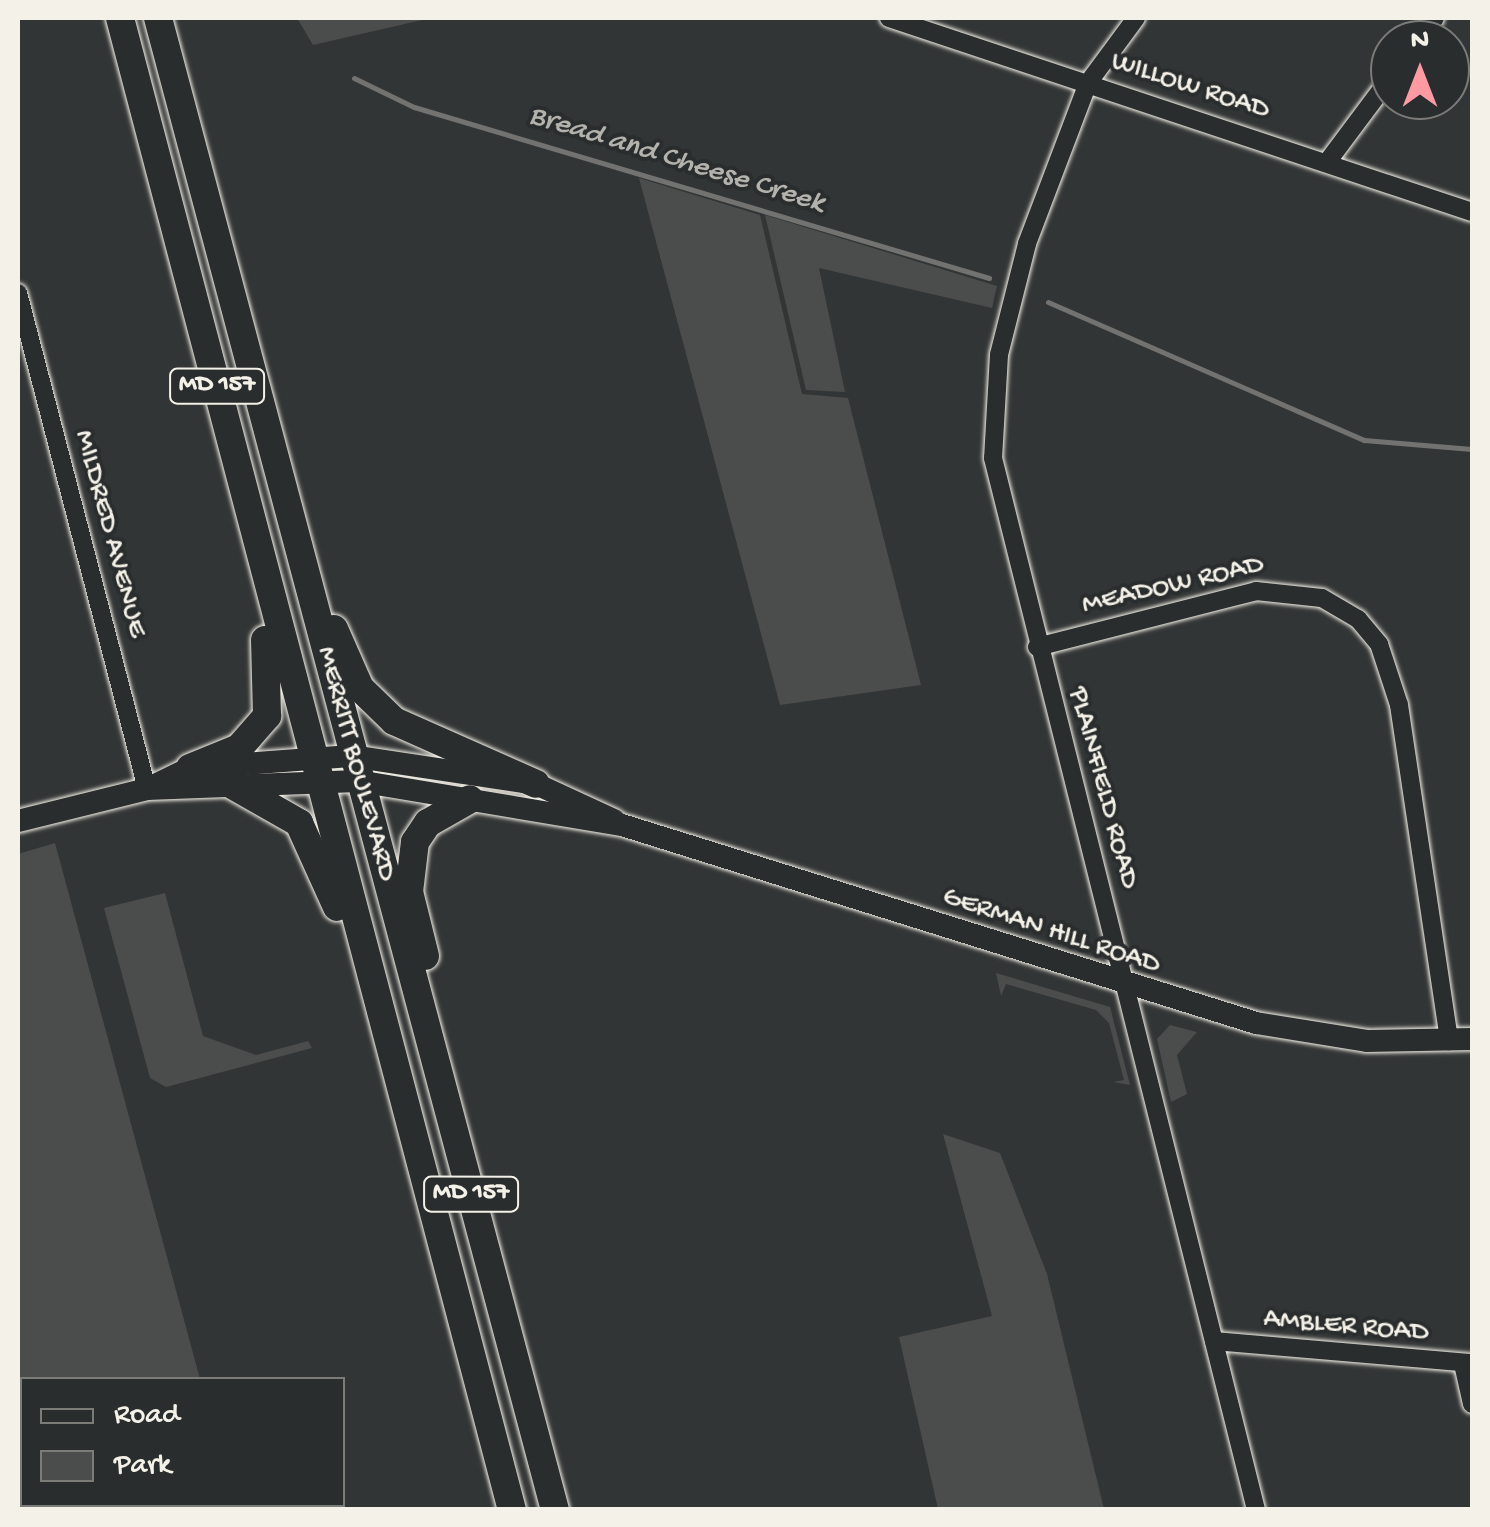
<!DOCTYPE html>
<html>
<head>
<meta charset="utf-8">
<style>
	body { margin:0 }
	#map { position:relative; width:1490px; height:1527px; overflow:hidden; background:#323535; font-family:"Gochi Hand",sans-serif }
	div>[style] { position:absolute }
	.green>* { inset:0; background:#4b4d4c }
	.stream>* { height:5px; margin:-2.5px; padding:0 2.5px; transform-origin:2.5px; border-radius:2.5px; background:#727370 }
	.roads { filter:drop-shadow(0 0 2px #f4f1e8) drop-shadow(0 0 2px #f4f1e8) }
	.minor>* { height:18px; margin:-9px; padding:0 9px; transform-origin:9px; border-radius:9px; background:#2a2d2e }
	.tertiary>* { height:22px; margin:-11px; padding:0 11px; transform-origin:11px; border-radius:11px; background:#2a2d2e }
	.primary>* { height:28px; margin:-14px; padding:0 14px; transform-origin:14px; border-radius:14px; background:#2a2d2e }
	span { translate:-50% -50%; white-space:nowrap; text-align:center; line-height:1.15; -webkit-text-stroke:8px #2a2d2e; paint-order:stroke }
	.shield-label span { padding:2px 8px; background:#2a2d2e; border:2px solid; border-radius:8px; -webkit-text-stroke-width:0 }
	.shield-label { font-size:25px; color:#f4f1e8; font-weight:700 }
	.street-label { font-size:28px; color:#f4f1e8 }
	.water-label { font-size:30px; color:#b3b2ac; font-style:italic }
	.frame { position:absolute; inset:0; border:20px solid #f4f1e8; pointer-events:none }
	.legend { position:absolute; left:20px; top:1377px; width:325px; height:130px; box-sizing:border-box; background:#2a2d2e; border:2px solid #7b7b78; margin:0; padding:12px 18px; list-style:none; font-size:30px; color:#f4f1e8 }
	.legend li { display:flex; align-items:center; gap:20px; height:50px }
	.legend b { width:50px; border:2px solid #7b7b78 }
	.north { position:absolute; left:1370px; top:20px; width:100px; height:100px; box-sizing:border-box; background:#2a2d2e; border:2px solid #7b7b78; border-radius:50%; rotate:0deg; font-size:28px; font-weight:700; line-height:40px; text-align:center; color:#f4f1e8 }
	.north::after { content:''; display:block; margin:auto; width:35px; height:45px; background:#ff9aa2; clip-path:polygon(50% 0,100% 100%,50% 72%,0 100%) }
</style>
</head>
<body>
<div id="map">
	<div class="green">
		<div style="clip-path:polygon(297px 18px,431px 18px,313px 45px)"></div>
		<div style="clip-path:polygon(639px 178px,760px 215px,802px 394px,848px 398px,921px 685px,780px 705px)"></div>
		<div style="clip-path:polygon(765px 215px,997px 286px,992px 308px,819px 268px,845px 392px,806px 390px)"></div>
		<div style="clip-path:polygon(55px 843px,200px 1379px,22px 1380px,18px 1430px,18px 854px)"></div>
		<div style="clip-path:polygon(165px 893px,203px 1036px,256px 1055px,308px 1041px,312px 1048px,166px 1087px,150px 1078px,104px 908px)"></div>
		<div style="clip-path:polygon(996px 973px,1110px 1007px,1130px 1085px,1113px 1082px,1124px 1080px,1109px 1023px,1096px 1010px,1006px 984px,1001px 996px)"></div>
		<div style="clip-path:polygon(1170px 1025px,1197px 1032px,1177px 1055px,1187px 1094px,1171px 1102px,1157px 1039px)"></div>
		<div style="clip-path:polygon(943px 1134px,1000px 1153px,1047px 1274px,1104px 1509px,938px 1509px,899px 1337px,992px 1316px)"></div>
	</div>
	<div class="stream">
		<div style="left:354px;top:78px;width:67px;rotate:25.8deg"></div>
		<div style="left:414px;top:107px;width:600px;rotate:16.56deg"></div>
		<div style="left:1048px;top:302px;width:345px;rotate:23.6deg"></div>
		<div style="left:1364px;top:440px;width:108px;rotate:4.8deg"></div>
	</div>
	<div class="roads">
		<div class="minor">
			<div style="left:889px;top:18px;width:614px;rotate:18.41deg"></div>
			<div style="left:1136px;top:18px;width:81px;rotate:126.4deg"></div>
			<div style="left:1088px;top:83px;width:172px;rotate:110.8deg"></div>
			<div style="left:1027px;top:244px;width:114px;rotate:104.2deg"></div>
			<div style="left:999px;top:355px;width:103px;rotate:93.3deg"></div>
			<div style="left:993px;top:458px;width:1084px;rotate:75.96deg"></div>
			<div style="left:1419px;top:40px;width:27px;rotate:-54deg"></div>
			<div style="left:1328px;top:161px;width:104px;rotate:-53.2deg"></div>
			<div style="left:18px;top:293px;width:513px;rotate:75.42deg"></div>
			<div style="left:1037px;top:647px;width:226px;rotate:-14.3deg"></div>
			<div style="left:1256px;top:591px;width:66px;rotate:6.1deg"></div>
			<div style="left:1322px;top:598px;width:42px;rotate:30.3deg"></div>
			<div style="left:1358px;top:619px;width:33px;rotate:50deg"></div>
			<div style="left:1379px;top:644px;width:64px;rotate:71.8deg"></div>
			<div style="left:1399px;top:705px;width:340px;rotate:81.5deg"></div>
			<div style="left:1214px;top:1341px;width:259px;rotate:4.9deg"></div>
			<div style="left:1463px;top:1364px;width:41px;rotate:77.3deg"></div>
		</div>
		<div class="tertiary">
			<div style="left:147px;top:789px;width:48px;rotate:-26deg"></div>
			<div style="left:190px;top:768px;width:161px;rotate:-4.3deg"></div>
			<div style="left:351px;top:756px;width:187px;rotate:8.6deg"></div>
			<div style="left:536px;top:784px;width:86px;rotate:24.8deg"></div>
			<div style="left:18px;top:821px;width:133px;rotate:-13.9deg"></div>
			<div style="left:147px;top:789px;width:211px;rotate:-2.2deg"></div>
			<div style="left:358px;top:781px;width:268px;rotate:9.5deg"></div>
			<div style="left:622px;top:825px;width:664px;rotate:17.34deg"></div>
			<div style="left:1256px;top:1023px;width:112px;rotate:9.2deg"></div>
			<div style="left:1367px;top:1041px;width:105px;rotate:-1.1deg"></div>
		</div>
		<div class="primary">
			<div style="left:120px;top:18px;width:1543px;rotate:75.28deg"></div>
			<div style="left:158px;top:18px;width:1544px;rotate:75.1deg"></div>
			<div style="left:334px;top:629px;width:64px;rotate:66.2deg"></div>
			<div style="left:360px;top:688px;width:47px;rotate:44.1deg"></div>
			<div style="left:394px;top:721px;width:155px;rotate:23.9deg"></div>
			<div style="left:190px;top:768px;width:53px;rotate:-22.2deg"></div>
			<div style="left:239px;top:748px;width:43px;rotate:-48.8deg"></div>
			<div style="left:267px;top:716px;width:76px;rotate:-91.5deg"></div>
			<div style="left:229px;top:783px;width:81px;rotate:29.7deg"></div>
			<div style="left:299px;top:823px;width:92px;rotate:65.7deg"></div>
			<div style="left:425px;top:956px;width:66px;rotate:-104deg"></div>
			<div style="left:409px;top:892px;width:50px;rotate:-83.2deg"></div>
			<div style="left:415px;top:842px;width:23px;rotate:-56deg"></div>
			<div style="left:428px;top:823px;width:48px;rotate:-29.7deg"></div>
		</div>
	</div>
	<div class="shield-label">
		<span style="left:217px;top:386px">MD 157</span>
		<span style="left:471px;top:1194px">MD 157</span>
	</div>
	<div class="street-label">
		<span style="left:1190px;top:87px;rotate:18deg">WILLOW ROAD</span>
		<span style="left:109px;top:534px;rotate:75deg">MILDRED AVENUE</span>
		<span style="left:1173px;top:586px;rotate:-13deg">MEADOW ROAD</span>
		<span style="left:355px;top:764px;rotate:75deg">MERRITT BOULEVARD</span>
		<span style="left:1102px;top:788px;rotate:75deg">PLAINFIELD ROAD</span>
		<span style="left:1051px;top:932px;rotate:18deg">GERMAN HILL ROAD</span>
		<span style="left:1346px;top:1327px;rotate:5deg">AMBLER ROAD</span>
	</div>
	<div class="water-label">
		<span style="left:676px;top:161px;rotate:17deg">Bread and Cheese Creek</span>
	</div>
	<div class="frame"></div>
	<ul class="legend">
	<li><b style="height:12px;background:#2a2d2e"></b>Road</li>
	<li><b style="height:28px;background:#4b4d4c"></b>Park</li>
	</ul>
	<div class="north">N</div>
</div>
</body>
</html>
